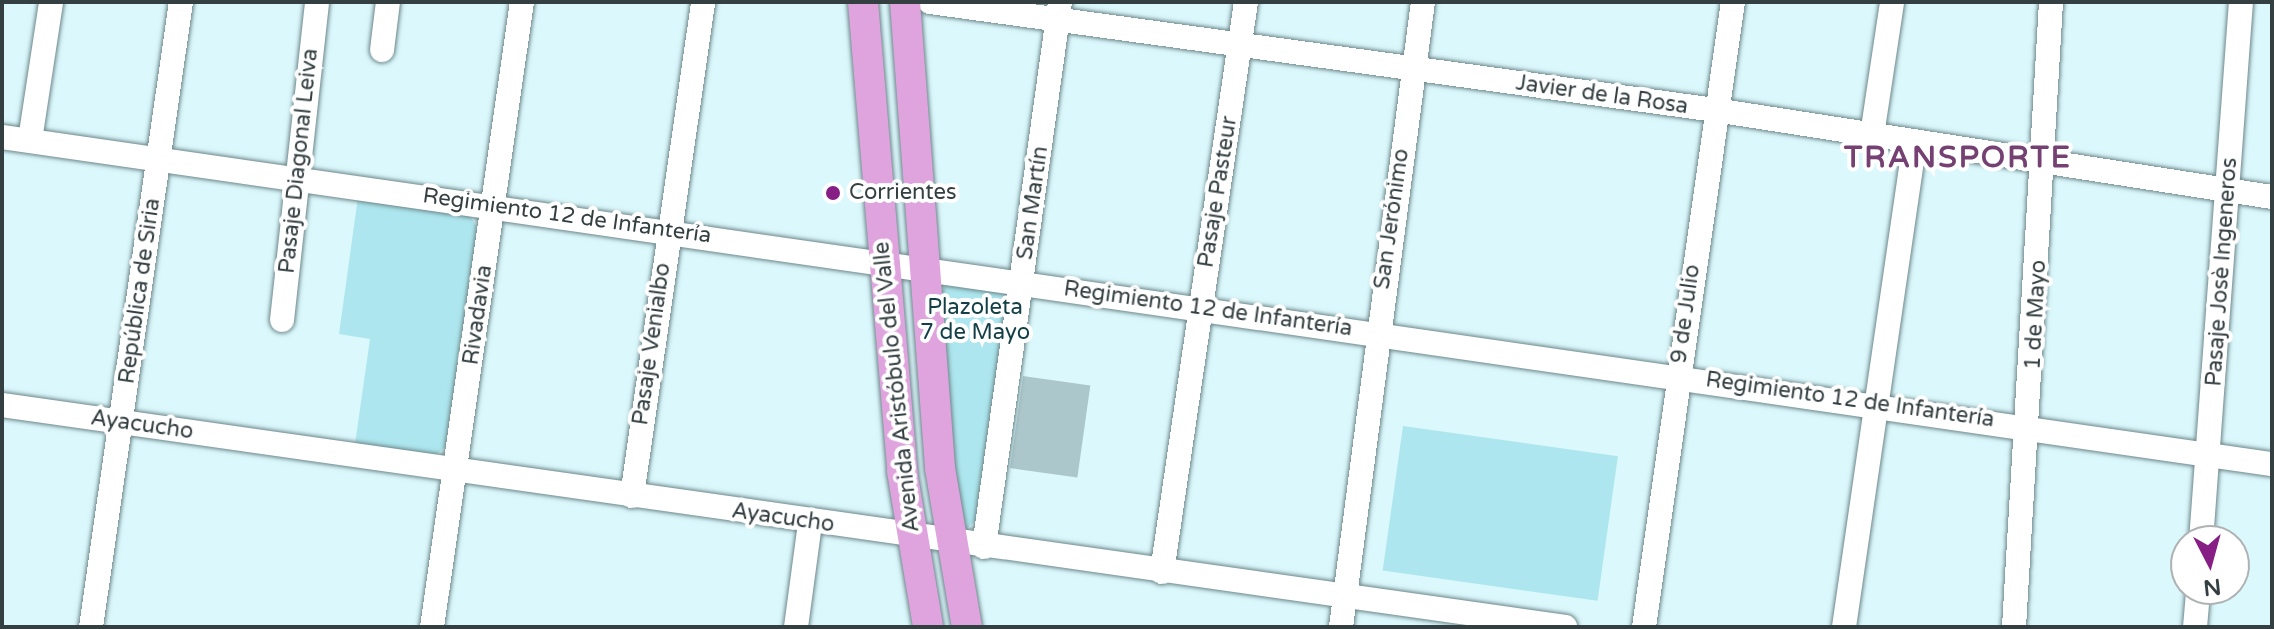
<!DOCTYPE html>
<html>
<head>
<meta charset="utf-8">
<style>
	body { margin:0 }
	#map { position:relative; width:2274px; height:629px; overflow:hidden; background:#dbf8fc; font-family:"Varela Round",sans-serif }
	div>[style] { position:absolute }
	.green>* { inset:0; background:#ade6ee; transform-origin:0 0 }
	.building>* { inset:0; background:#acc7cb; transform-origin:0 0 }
	.roads { filter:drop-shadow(0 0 2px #6d878b) drop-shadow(0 0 2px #6d878b) }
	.minor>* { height:24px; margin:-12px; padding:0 12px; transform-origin:12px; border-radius:12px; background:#fff }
	.major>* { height:30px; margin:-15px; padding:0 15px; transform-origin:15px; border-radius:15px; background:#dfa3dd }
	.dots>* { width:22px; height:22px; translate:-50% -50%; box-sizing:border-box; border:4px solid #fff; border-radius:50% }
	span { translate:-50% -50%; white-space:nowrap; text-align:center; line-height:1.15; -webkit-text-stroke:8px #fff; paint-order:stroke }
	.street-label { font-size:22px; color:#343f41 }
	.poi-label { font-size:22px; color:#343f41 }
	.left { translate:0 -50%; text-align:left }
	.park-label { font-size:22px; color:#134046 }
	.district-label { font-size:30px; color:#744172; font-weight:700; letter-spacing:2px }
	.frame { position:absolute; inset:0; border:4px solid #343f41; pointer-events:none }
	.north { position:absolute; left:2170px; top:525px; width:80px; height:80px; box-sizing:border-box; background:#fff; border:2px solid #aeb2b3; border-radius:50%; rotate:174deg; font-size:22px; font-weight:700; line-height:32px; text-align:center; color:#343f41 }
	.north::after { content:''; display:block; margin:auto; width:28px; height:36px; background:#861e86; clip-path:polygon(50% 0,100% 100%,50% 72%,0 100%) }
</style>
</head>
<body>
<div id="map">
	<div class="green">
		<div style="clip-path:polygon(358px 197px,469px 214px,478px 229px,447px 445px,435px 456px,355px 444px,370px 339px,339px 334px)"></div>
		<div style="clip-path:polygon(947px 284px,1008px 293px,979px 518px,967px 528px,956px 517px,940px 294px)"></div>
		<div style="left:1403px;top:426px;width:217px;height:146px;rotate:8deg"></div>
	</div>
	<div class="building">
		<div style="left:1023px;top:376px;width:68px;height:93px;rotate:8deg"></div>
	</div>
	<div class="roads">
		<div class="minor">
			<div style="left:930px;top:2px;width:792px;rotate:7.83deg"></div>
			<div style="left:1715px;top:110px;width:564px;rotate:8.88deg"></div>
			<div style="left:382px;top:50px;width:48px;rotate:-82.9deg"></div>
			<div style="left:1872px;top:135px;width:134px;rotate:-81.4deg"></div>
			<div style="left:2px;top:137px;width:2293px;rotate:8.2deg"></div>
			<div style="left:30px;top:140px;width:140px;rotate:-81.3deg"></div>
			<div style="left:282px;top:320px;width:320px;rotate:-83.7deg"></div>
			<div style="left:2px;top:405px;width:1579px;rotate:8.08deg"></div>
			<div style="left:632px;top:496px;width:499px;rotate:-81.8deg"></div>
			<div style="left:2201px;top:541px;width:540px;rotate:-85.76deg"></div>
			<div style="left:984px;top:547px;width:550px;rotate:-82.06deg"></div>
			<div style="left:1162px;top:572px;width:576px;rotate:-81.62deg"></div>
			<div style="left:91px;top:627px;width:631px;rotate:-81.81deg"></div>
			<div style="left:432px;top:627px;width:631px;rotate:-81.81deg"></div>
			<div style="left:796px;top:627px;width:105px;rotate:-82.3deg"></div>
			<div style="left:1341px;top:627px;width:630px;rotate:-82.53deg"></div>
			<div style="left:1644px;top:627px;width:631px;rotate:-81.9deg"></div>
			<div style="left:1844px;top:627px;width:490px;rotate:-81.7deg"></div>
			<div style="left:2014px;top:627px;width:626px;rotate:-86.61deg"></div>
			<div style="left:2195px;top:627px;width:38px;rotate:-85deg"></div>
		</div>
		<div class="major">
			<div style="left:863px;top:2px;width:471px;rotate:85.2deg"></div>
			<div style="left:902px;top:471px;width:158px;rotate:80.5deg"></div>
			<div style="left:905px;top:2px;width:467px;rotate:85.7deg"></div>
			<div style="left:940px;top:468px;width:161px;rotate:80.4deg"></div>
		</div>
	</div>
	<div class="dots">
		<div style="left:833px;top:193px;background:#861e86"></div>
	</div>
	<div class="street-label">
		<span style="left:1602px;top:95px;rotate:8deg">Javier de la Rosa</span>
		<span style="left:299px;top:161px;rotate:-84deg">Pasaje Diagonal Leiva</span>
		<span style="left:1218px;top:192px;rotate:-81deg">Pasaje Pasteur</span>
		<span style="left:1033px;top:203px;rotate:-82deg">San Martín</span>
		<span style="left:567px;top:216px;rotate:8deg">Regimiento 12 de Infantería</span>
		<span style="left:1392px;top:219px;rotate:-82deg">San Jerónimo</span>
		<span style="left:2222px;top:272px;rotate:-86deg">Pasaje Josè Ingeneros</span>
		<span style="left:140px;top:291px;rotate:-82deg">República de Siria</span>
		<span style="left:1208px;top:309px;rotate:8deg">Regimiento 12 de Infantería</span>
		<span style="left:1686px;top:314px;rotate:-82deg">9 de Julio</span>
		<span style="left:478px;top:315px;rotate:-82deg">Rivadavia</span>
		<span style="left:2036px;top:315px;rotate:-87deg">1 de Mayo</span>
		<span style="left:652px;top:344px;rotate:-82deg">Pasaje Venialbo</span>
		<span style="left:897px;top:387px;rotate:-96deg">Avenida Aristóbulo del Valle</span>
		<span style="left:1850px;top:400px;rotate:8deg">Regimiento 12 de Infantería</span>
		<span style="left:142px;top:425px;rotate:8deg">Ayacucho</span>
		<span style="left:783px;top:518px;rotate:8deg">Ayacucho</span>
	</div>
	<div class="poi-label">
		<span class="left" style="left:849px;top:193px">Corrientes</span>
	</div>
	<div class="park-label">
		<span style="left:975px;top:320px">Plazoleta<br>7 de Mayo</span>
	</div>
	<div class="district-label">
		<span style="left:1958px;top:158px">TRANSPORTE</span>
	</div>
	<div class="frame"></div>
	<div class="north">N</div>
</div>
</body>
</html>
